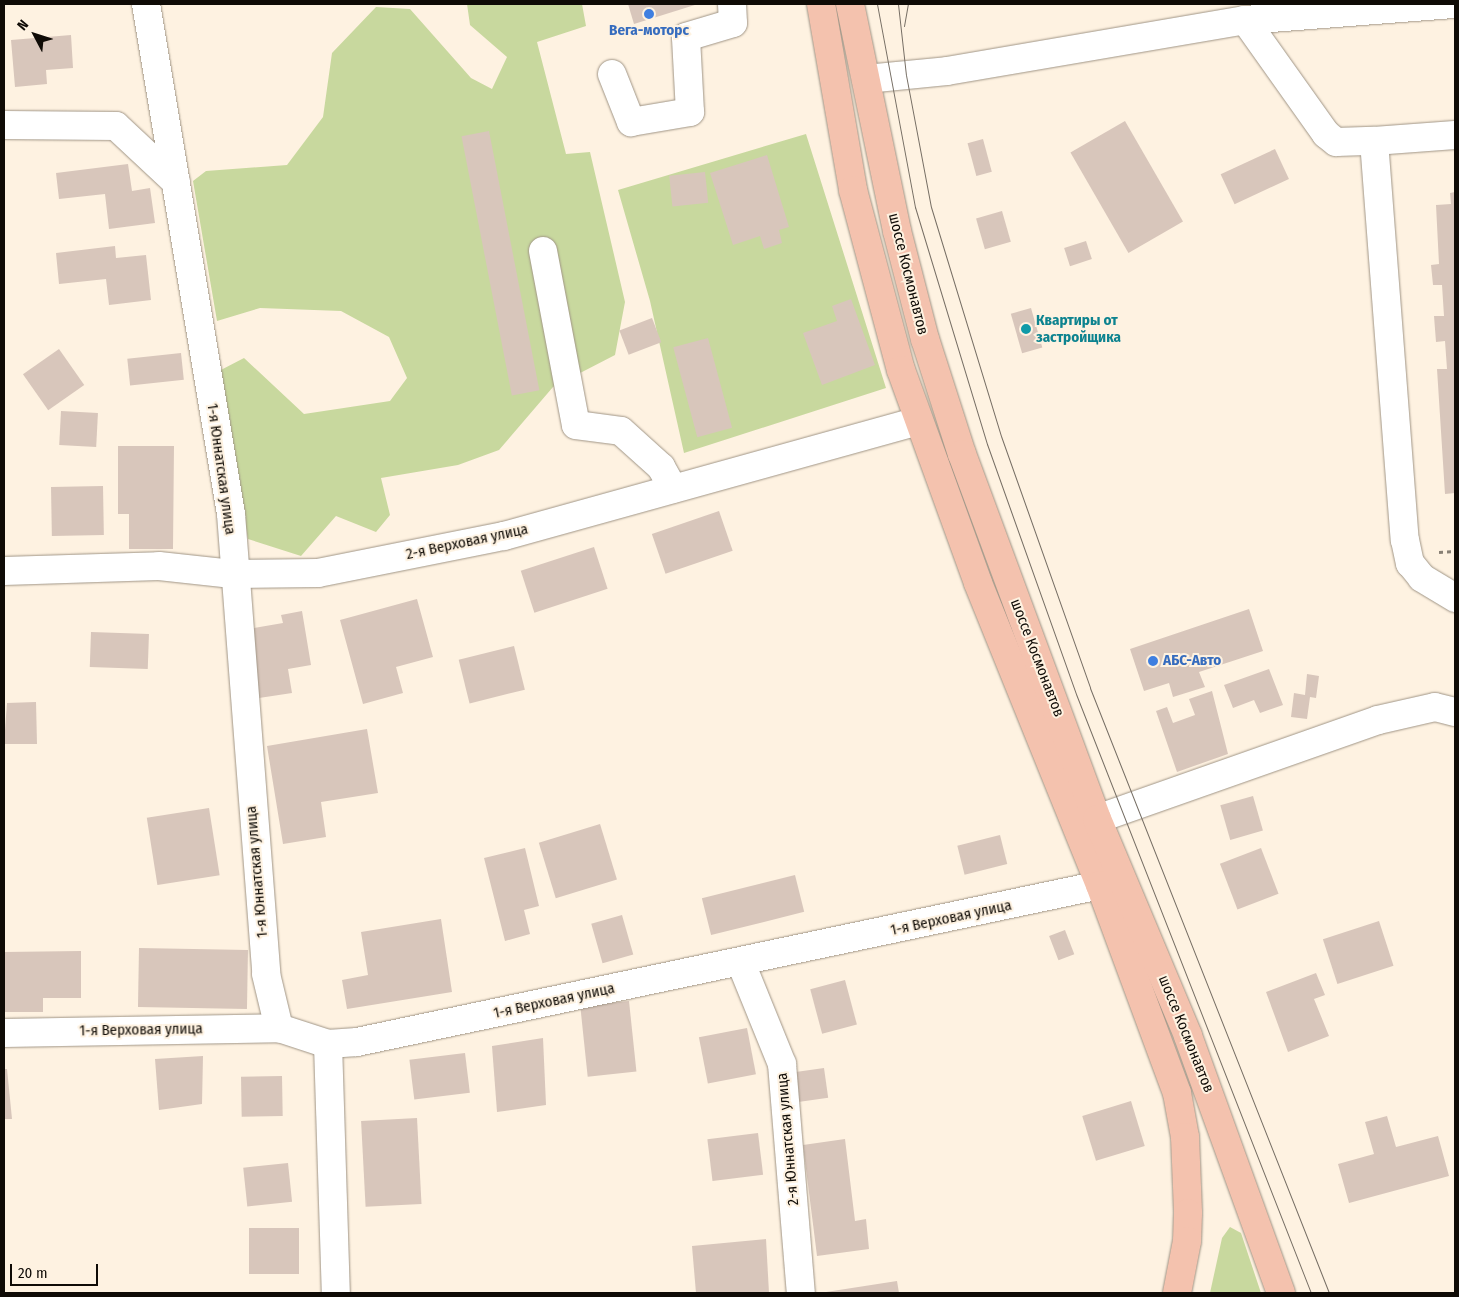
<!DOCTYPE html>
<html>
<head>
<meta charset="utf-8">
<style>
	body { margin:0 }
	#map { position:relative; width:1459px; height:1297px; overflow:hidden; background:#fef2e1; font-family:"Fira Sans Condensed",sans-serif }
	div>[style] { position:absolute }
	.green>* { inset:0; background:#c8d89e }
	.building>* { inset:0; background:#d8c6bb; transform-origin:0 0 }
	.path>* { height:3px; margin-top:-1.5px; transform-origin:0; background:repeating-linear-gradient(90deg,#888075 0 4px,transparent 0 8px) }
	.roads { filter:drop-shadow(0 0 1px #a09586) drop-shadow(0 0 1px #a09586) }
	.minor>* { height:28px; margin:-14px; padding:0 14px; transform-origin:14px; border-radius:14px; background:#fff }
	.major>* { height:28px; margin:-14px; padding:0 14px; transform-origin:14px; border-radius:14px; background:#f4c2ae }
	.tram>* { height:1px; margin:-0.5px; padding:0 0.5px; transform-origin:0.5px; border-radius:0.5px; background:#766e64 }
	.dots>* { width:14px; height:14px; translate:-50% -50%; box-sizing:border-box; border:2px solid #fef2e1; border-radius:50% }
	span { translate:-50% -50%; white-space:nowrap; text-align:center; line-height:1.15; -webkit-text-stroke:4px #fef2e1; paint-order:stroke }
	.shop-label { font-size:15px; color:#366cbe; font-weight:700 }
	.left { translate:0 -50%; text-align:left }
	.street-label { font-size:15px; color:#0f0b06 }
	.culture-label { font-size:15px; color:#0d838f; font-weight:700 }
	.frame { position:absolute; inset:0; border:5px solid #0f0b06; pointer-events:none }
	.north { position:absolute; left:10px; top:10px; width:50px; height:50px; -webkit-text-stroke:4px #fef2e1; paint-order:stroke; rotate:310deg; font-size:14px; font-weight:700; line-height:20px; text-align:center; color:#0f0b06 }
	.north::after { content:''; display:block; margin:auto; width:18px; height:22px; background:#0f0b06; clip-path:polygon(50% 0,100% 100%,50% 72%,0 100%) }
	.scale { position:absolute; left:10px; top:1264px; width:88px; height:22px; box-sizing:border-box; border:2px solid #0f0b06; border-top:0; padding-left:6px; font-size:15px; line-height:18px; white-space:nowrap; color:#0f0b06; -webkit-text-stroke:4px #fef2e1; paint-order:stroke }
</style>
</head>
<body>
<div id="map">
	<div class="green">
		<div style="clip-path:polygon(467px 4px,582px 4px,586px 26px,537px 42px,566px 154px,590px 152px,625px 302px,615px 355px,553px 387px,499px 450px,458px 465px,381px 478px,390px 515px,376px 532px,336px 516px,301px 556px,248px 539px,217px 372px,244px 358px,304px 414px,390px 401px,407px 378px,389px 337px,341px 311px,260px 308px,217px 321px,193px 181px,206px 171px,287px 165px,323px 117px,332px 53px,376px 7px,410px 9px,471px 78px,492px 89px,507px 57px,470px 25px)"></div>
		<div style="clip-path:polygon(806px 134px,886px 388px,684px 453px,650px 301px,618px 190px)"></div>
		<div style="clip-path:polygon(1230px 1227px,1241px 1233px,1261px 1293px,1210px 1293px,1222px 1238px)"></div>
	</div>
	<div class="building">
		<div style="clip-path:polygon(628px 4px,698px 4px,634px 24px)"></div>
		<div style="clip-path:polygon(71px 35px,73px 68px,46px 70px,47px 84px,15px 87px,11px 40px)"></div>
		<div style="left:1125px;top:121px;width:116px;height:63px;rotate:60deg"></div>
		<div style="left:489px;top:131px;width:264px;height:28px;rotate:79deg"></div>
		<div style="left:983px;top:139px;width:34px;height:16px;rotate:75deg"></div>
		<div style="left:1275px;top:149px;width:33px;height:60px;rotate:65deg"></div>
		<div style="clip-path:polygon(767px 155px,789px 227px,779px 230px,782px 243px,764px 249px,760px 236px,733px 245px,710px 173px)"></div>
		<div style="clip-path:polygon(128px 164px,132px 191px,150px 188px,155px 223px,109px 229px,105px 194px,59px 199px,56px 173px)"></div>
		<div style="left:705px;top:172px;width:31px;height:36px;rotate:84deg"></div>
		<div style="clip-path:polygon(1455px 192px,1455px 493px,1445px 494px,1437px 369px,1447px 369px,1445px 341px,1436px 342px,1434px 316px,1444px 316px,1442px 285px,1433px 285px,1431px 265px,1439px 264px,1436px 205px,1451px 204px,1450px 193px)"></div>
		<div style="left:1002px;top:211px;width:32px;height:27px;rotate:74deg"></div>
		<div style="left:1086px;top:241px;width:19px;height:23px;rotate:72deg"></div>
		<div style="clip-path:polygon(115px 246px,116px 258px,146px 255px,151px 300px,109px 305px,106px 279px,59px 284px,56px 253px)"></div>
		<div style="clip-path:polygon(851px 299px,875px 365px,822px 385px,803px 333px,837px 321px,832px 306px)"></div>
		<div style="left:1031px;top:308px;width:41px;height:21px;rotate:74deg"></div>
		<div style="left:652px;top:318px;width:26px;height:35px;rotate:69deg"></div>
		<div style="left:708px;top:338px;width:93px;height:36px;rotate:75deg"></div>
		<div style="left:59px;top:349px;width:44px;height:44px;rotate:55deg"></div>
		<div style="left:181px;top:353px;width:27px;height:54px;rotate:84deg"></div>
		<div style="left:61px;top:411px;width:37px;height:34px;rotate:3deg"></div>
		<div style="clip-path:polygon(118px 446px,174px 446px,173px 549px,129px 549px,129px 514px,118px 514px)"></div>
		<div style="left:103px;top:486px;width:49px;height:52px;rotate:89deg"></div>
		<div style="left:719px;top:511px;width:42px;height:71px;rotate:71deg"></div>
		<div style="left:594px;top:547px;width:44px;height:77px;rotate:72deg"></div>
		<div style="clip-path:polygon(417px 599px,433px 657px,396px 667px,403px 693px,363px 704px,340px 620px)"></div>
		<div style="clip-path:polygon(1249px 609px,1263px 651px,1199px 672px,1205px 687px,1173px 697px,1169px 683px,1144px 691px,1130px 649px)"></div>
		<div style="clip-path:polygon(302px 611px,311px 665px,288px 669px,292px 693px,259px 698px,248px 629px,283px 623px,281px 615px)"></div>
		<div style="left:91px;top:632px;width:58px;height:35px;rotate:2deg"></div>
		<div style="left:514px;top:646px;width:45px;height:57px;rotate:76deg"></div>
		<div style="clip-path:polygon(1269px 669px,1283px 705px,1260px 713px,1254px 700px,1233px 708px,1224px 685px)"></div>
		<div style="clip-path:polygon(1307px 674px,1319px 676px,1316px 698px,1310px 697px,1307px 719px,1291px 717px,1294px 693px,1305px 695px)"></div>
		<div style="clip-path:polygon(1212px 691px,1228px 754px,1177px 772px,1156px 711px,1167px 707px,1173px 723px,1195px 715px,1189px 699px)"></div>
		<div style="clip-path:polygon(36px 702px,37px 744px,4px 744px,7px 703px)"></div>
		<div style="clip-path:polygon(367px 729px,378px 793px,321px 802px,326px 837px,283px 844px,267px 746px)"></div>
		<div style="left:1253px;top:796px;width:36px;height:34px;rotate:74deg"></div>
		<div style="left:209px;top:808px;width:68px;height:63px;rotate:81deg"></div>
		<div style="left:600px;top:824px;width:58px;height:64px;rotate:73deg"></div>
		<div style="left:1000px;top:835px;width:30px;height:44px;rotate:76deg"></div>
		<div style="clip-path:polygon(525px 848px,539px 906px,524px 910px,530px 934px,505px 941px,484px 858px)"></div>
		<div style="left:1261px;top:848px;width:49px;height:44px;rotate:69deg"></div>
		<div style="left:795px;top:875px;width:38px;height:96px;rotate:76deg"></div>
		<div style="left:622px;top:915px;width:41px;height:32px;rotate:74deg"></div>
		<div style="clip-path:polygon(441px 919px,452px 992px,347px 1009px,342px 980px,368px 975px,361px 932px)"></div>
		<div style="left:1379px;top:921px;width:47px;height:59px;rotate:72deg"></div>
		<div style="left:1065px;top:930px;width:26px;height:17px;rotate:69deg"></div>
		<div style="left:139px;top:948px;width:109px;height:59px;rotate:1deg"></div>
		<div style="clip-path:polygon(81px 951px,81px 998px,43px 998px,43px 1012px,4px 1012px,4px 952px)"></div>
		<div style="clip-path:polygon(1316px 973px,1325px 995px,1314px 999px,1329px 1036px,1288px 1052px,1266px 992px)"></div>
		<div style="left:845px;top:980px;width:46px;height:36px;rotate:75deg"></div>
		<div style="left:629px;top:1001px;width:71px;height:49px;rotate:84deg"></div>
		<div style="left:747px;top:1028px;width:47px;height:49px;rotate:79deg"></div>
		<div style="clip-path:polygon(543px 1038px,546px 1105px,497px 1112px,492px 1046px)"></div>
		<div style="left:465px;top:1053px;width:40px;height:56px;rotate:83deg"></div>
		<div style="clip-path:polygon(203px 1056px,202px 1104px,159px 1110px,155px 1059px)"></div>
		<div style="left:824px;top:1068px;width:30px;height:32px;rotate:82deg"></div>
		<div style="clip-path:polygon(4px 1069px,7px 1069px,12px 1119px,4px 1119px)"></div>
		<div style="left:282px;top:1076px;width:40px;height:41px;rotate:89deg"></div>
		<div style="left:1131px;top:1101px;width:47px;height:51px;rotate:73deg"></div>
		<div style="clip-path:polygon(1387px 1116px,1396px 1147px,1438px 1136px,1449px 1176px,1349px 1203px,1338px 1164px,1374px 1154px,1365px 1122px)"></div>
		<div style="left:417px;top:1118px;width:86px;height:56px;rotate:87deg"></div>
		<div style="left:758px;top:1133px;width:42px;height:51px;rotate:83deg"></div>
		<div style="clip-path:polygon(845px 1139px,855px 1221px,866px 1219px,869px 1249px,817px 1256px,803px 1145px)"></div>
		<div style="left:288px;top:1163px;width:39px;height:45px;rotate:84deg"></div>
		<div style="left:299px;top:1228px;width:46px;height:50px;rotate:90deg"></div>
		<div style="clip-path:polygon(766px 1239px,769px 1293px,696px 1293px,692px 1246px)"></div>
		<div style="clip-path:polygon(897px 1281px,899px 1293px,826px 1293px,826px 1292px)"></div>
	</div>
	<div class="path">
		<div style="left:1439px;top:552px;width:16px;rotate:-4deg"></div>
	</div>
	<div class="roads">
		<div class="minor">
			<div style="left:146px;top:4px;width:517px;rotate:80.54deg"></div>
			<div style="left:231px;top:514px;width:461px;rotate:85.6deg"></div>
			<div style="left:266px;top:974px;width:56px;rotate:76.5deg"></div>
			<div style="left:1245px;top:20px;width:140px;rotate:54.6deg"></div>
			<div style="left:1326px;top:134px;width:13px;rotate:39deg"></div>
			<div style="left:1336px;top:142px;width:38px;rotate:-2deg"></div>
			<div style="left:1374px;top:141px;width:400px;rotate:85.6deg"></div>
			<div style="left:1405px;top:540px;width:24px;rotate:78deg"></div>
			<div style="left:1410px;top:563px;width:19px;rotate:51deg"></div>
			<div style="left:1422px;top:578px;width:39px;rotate:31deg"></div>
			<div style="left:612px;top:74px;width:52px;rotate:68.4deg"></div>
			<div style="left:631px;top:122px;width:60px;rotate:-9.6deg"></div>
			<div style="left:690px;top:112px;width:75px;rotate:-93.1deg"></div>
			<div style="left:686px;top:37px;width:49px;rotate:-16.6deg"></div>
			<div style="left:733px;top:23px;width:19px;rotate:-93deg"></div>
			<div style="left:866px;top:79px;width:81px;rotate:-5.6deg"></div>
			<div style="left:947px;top:71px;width:302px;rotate:-9.7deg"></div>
			<div style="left:1245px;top:20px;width:211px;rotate:-4.4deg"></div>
			<div style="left:4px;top:125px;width:112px;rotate:0.5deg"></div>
			<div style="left:116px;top:126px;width:82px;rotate:43deg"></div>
			<div style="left:1374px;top:141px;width:81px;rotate:-4.2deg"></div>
			<div style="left:543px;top:251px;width:177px;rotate:79.3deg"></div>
			<div style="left:576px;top:425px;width:45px;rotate:7.6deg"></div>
			<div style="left:621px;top:431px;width:54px;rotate:42deg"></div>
			<div style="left:661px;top:467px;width:25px;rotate:61deg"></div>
			<div style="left:4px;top:571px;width:155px;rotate:-1.8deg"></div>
			<div style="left:159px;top:566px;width:74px;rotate:6.2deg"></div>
			<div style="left:233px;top:574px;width:85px;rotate:-0.7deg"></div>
			<div style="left:318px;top:573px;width:190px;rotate:-11.3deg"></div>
			<div style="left:504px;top:536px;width:430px;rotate:-15.5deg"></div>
			<div style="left:1097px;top:819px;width:298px;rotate:-19.4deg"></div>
			<div style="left:1378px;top:720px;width:58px;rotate:-12.8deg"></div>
			<div style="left:1435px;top:707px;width:21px;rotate:14deg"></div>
			<div style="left:741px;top:963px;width:109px;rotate:67.9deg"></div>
			<div style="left:782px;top:1064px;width:230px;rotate:85.3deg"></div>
			<div style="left:4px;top:1033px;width:275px;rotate:-1deg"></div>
			<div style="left:279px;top:1028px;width:52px;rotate:18.1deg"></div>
			<div style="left:328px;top:1044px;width:29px;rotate:-4deg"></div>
			<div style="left:357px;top:1042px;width:759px;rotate:-11.93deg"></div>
			<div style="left:328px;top:1044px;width:249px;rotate:88.2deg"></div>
		</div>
		<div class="major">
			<div style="left:821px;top:4px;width:189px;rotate:80.2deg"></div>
			<div style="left:853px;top:190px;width:186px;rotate:75.1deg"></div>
			<div style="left:901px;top:370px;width:226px;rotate:70.1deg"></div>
			<div style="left:978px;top:583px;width:326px;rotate:68deg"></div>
			<div style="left:1100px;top:885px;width:222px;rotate:69.7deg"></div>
			<div style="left:1177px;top:1093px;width:45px;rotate:79.7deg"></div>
			<div style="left:1185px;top:1137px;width:76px;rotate:87.7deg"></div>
			<div style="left:1188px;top:1213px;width:28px;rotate:92deg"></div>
			<div style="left:1187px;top:1241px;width:53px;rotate:100.9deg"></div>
			<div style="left:850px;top:4px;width:232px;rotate:78.3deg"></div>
			<div style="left:897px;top:231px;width:112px;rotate:75.5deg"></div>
			<div style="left:925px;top:339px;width:121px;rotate:72.2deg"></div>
			<div style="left:962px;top:454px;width:389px;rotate:69.7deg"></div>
			<div style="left:1097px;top:819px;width:235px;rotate:67.2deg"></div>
			<div style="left:1188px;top:1036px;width:273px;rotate:70.1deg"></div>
		</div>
	</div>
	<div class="tram">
		<div style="left:877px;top:4px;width:207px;rotate:79.4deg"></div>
		<div style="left:915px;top:207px;width:248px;rotate:73.1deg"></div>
		<div style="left:987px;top:444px;width:265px;rotate:70.4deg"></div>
		<div style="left:1076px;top:694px;width:643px;rotate:68.58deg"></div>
		<div style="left:898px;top:4px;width:71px;rotate:83.6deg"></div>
		<div style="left:906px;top:75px;width:134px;rotate:79.3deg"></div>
		<div style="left:931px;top:207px;width:239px;rotate:73deg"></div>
		<div style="left:1001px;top:436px;width:267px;rotate:70.5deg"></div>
		<div style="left:1090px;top:688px;width:650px;rotate:68.44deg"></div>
		<div style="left:904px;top:26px;width:22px;rotate:-80deg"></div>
	</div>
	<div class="dots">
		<div style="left:649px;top:14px;background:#3f7fe0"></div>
		<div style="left:1026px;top:329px;background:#0f9aa8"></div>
		<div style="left:1153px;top:661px;background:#3f7fe0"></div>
	</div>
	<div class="shop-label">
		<span style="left:649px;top:31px">Вега-моторс</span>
		<span class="left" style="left:1163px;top:661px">АБС-Авто</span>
	</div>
	<div class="street-label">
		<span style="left:908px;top:274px;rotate:76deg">шоссе Космонавтов</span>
		<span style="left:221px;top:469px;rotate:82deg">1-я Юннатская улица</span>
		<span style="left:467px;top:542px;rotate:-12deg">2-я Верховая улица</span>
		<span style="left:1037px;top:658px;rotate:69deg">шоссе Космонавтов</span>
		<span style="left:257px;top:872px;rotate:-95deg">1-я Юннатская улица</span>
		<span style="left:951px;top:918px;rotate:-12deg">1-я Верховая улица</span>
		<span style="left:554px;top:1001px;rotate:-12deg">1-я Верховая улица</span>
		<span style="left:141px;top:1030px;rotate:-1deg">1-я Верховая улица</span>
		<span style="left:1186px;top:1034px;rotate:68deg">шоссе Космонавтов</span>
		<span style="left:788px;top:1139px;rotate:-95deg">2-я Юннатская улица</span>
	</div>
	<div class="culture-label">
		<span class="left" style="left:1036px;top:329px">Квартиры от<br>застройщика</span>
	</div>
	<div class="frame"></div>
	<div class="north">N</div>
	<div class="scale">20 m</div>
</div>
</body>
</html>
